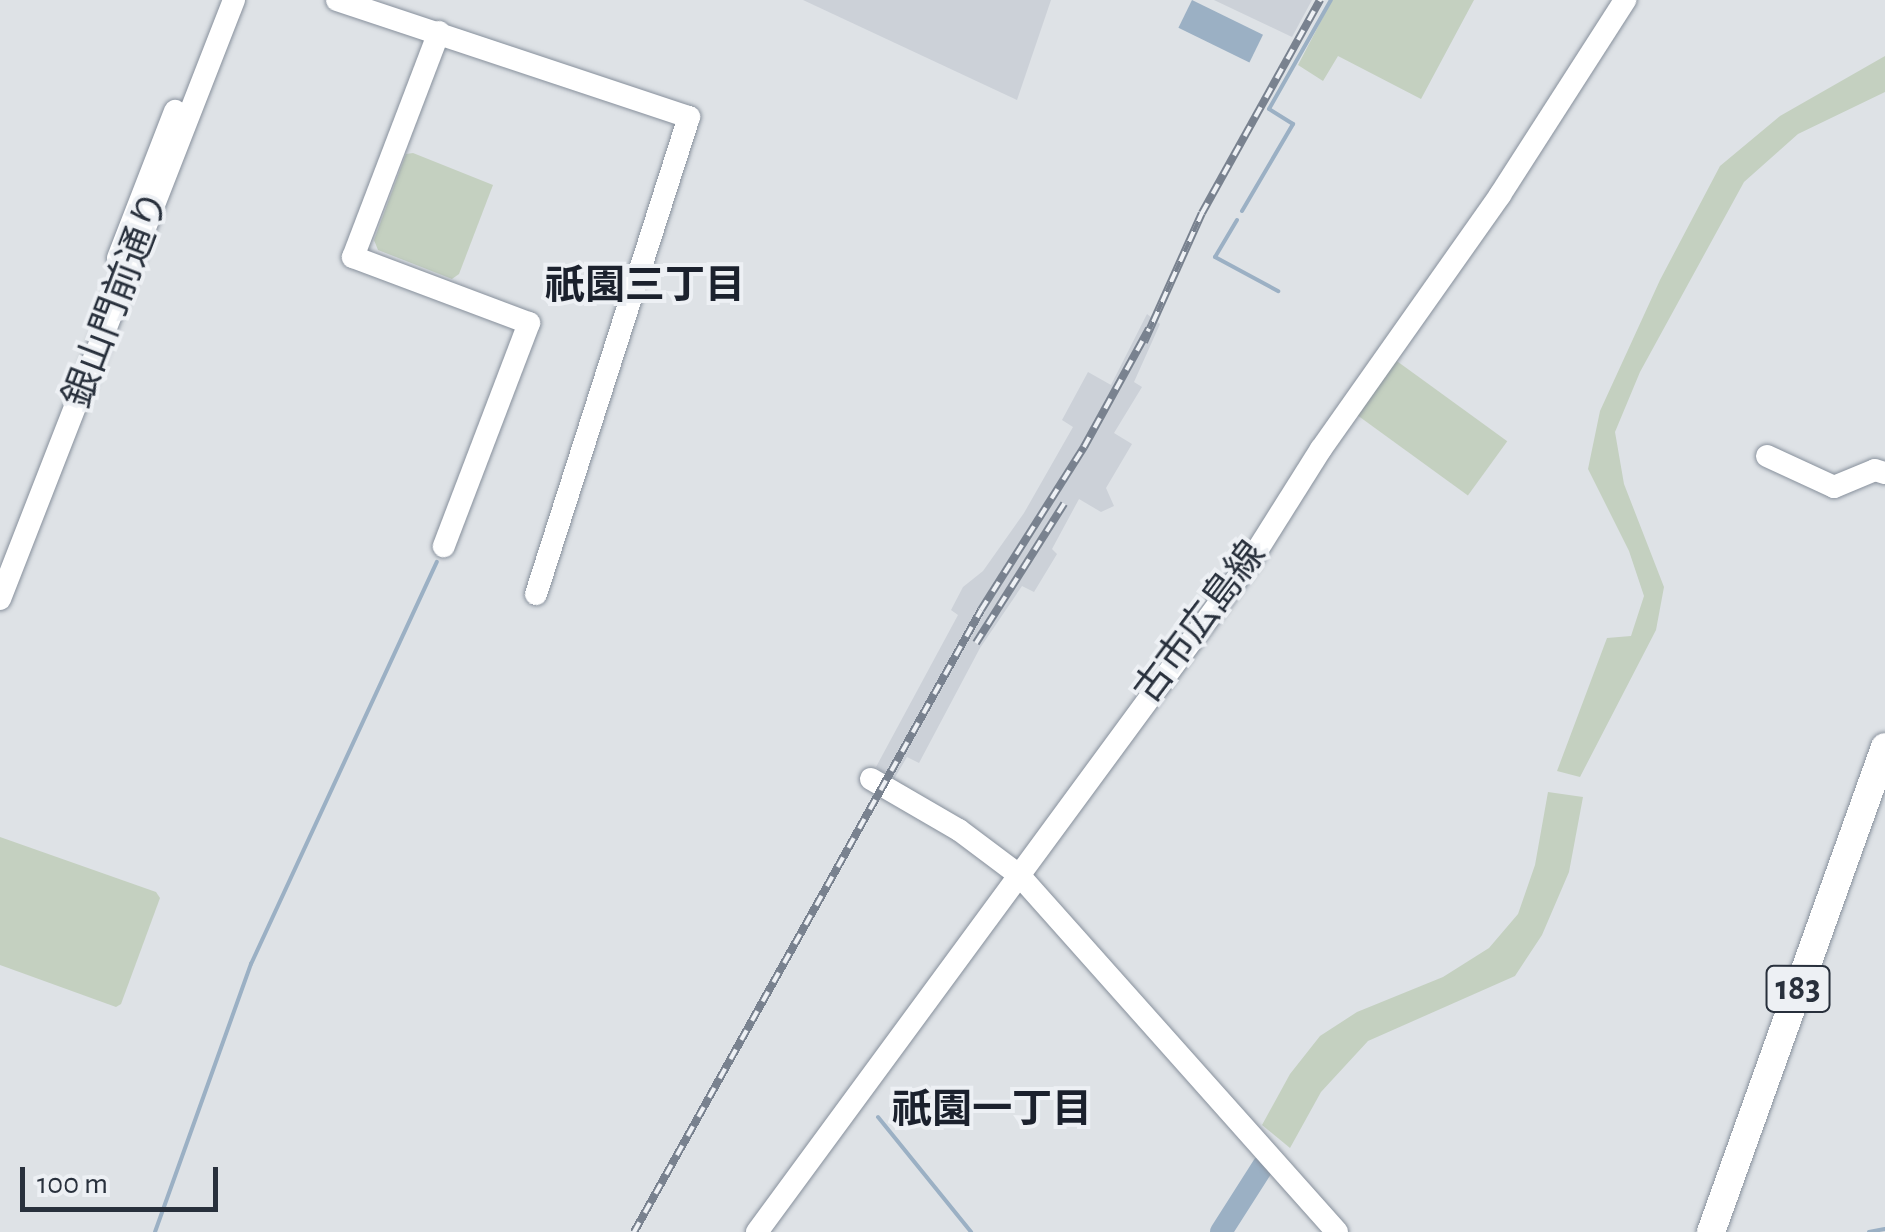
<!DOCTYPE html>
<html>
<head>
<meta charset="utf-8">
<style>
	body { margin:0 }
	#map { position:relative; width:1885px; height:1232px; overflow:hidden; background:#dee2e6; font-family:"Alegreya Sans","Noto Sans JP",sans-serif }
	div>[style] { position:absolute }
	.built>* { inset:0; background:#ccd1d8 }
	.green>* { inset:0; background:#c4d0c0; transform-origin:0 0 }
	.water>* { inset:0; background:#9bb0c4; transform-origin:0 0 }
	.stream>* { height:4px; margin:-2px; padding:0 2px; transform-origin:2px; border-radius:2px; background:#9bb0c4 }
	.river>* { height:22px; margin:-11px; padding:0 11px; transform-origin:11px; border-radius:11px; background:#9bb0c4 }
	.roads { filter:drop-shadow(0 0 2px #87909c) drop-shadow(0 0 2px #87909c) }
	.secondary>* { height:22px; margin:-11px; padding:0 11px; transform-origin:11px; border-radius:11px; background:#fff }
	.highway>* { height:28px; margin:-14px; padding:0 14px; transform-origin:14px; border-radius:14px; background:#fff }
	.rail>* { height:8px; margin-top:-4px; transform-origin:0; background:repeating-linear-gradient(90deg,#edf0f4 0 11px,#79828f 0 22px); box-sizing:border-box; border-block:2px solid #79828f }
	span { translate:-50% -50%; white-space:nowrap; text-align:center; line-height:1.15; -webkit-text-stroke:8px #edf0f4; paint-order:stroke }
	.shield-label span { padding:2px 8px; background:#edf0f4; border:2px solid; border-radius:8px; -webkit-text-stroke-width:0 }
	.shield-label { font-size:35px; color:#28303c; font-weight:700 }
	.street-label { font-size:38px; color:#28303c }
	.neighbourhood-label { font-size:40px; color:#1b212d; font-weight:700 }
	.scale { position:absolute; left:20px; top:1167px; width:198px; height:45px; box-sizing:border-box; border:5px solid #28303c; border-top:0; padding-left:12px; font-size:30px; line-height:35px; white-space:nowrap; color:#28303c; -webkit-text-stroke:8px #edf0f4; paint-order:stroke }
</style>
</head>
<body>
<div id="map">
	<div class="built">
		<div style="clip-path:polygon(803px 0,1051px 0,1017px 100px)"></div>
		<div style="clip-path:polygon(1214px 0,1312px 0,1292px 37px)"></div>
		<div style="clip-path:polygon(1147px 314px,1160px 324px,1134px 382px,1142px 387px,1114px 433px,1132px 444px,1106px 488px,1114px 506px,1101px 512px,1079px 499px,1052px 549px,1057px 554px,1034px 592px,1022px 586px,980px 648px,919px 763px,907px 757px,894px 779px,876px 767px,958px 615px,951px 610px,963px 587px,983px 571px,1024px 513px,1073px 427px,1062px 420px,1088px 372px,1111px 385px)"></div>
	</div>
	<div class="green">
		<div style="clip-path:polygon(1332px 0,1474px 0,1421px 99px,1338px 56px,1323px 81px,1298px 65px)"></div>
		<div style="clip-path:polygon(1885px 56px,1885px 92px,1798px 134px,1744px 182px,1640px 372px,1615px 432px,1624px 484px,1664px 587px,1656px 630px,1580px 777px,1557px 771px,1607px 638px,1631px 636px,1644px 596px,1629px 551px,1588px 469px,1600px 411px,1660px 280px,1720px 166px,1780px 116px)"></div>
		<div style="clip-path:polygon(413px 153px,493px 185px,459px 274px,452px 279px,378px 250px,374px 240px,406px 154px)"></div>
		<div style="left:1394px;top:359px;width:140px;height:67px;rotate:36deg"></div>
		<div style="clip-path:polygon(1548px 792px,1583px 797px,1569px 872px,1542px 935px,1515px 976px,1368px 1041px,1321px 1092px,1290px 1148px,1262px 1125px,1290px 1074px,1320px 1036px,1357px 1012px,1443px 977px,1489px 948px,1518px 914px,1535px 865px)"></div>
		<div style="clip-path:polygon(0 837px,156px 892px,160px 898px,121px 1004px,116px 1007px,0 965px)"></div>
	</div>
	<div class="water">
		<div style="left:1192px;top:0;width:79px;height:31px;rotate:26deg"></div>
	</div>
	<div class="stream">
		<div style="left:1242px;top:211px;width:101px;rotate:-59.6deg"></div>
		<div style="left:1293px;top:124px;width:28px;rotate:-148deg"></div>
		<div style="left:1269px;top:109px;width:125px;rotate:-60.4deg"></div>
		<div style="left:1237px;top:220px;width:43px;rotate:120.7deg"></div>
		<div style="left:1215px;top:257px;width:72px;rotate:28.4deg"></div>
		<div style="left:878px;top:1117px;width:148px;rotate:51deg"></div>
		<div style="left:155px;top:1232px;width:285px;rotate:-70.3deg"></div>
		<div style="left:251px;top:964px;width:443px;rotate:-65.2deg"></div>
		<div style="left:1869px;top:1232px;width:16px;rotate:-11deg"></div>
	</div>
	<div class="river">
		<div style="left:1221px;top:1232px;width:78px;rotate:-57.5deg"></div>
	</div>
	<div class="roads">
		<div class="secondary">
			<div style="left:337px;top:0;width:371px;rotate:18.4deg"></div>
			<div style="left:689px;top:117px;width:501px;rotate:107.78deg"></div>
			<div style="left:439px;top:32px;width:241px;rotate:110.9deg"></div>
			<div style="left:353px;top:257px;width:188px;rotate:20.6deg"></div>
			<div style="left:529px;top:323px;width:239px;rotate:110.9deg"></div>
			<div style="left:118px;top:258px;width:158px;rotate:-68.8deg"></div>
			<div style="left:1767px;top:456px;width:74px;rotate:24.8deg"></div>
			<div style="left:1834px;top:487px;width:44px;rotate:-22.5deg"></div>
			<div style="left:1875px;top:470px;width:10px;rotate:17deg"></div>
			<div style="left:0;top:599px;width:643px;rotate:-68.66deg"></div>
			<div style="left:871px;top:779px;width:102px;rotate:30.1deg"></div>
			<div style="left:959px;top:830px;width:75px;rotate:36.9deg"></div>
			<div style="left:1019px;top:875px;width:478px;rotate:48.3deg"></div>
			<div style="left:757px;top:1232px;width:834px;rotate:-53.68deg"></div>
			<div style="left:1251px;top:560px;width:131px;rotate:-57.8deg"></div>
			<div style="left:1321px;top:449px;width:311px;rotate:-54.8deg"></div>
			<div style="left:1500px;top:195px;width:232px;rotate:-57.3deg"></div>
		</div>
		<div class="highway">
			<div style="left:1711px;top:1232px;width:515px;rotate:-70.26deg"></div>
		</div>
	</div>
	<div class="rail">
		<div style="left:1144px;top:342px;width:141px;rotate:-65.8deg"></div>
		<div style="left:1202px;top:213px;width:244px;rotate:-61deg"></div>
		<div style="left:976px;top:643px;width:165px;rotate:-57.7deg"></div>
		<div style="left:634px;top:1232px;width:712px;rotate:-60.84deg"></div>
		<div style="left:981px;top:610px;width:193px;rotate:-57.7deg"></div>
		<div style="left:1084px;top:447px;width:135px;rotate:-61.2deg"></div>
	</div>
	<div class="shield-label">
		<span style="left:1798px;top:989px">183</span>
	</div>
	<div class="street-label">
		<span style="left:118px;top:300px;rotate:-69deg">銀山門前通り</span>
		<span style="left:1201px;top:623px;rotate:-53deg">古市広島線</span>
	</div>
	<div class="neighbourhood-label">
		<span style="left:645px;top:286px">祇園三丁目</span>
		<span style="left:992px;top:1110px">祇園一丁目</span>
	</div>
	<div class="scale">100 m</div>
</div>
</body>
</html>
